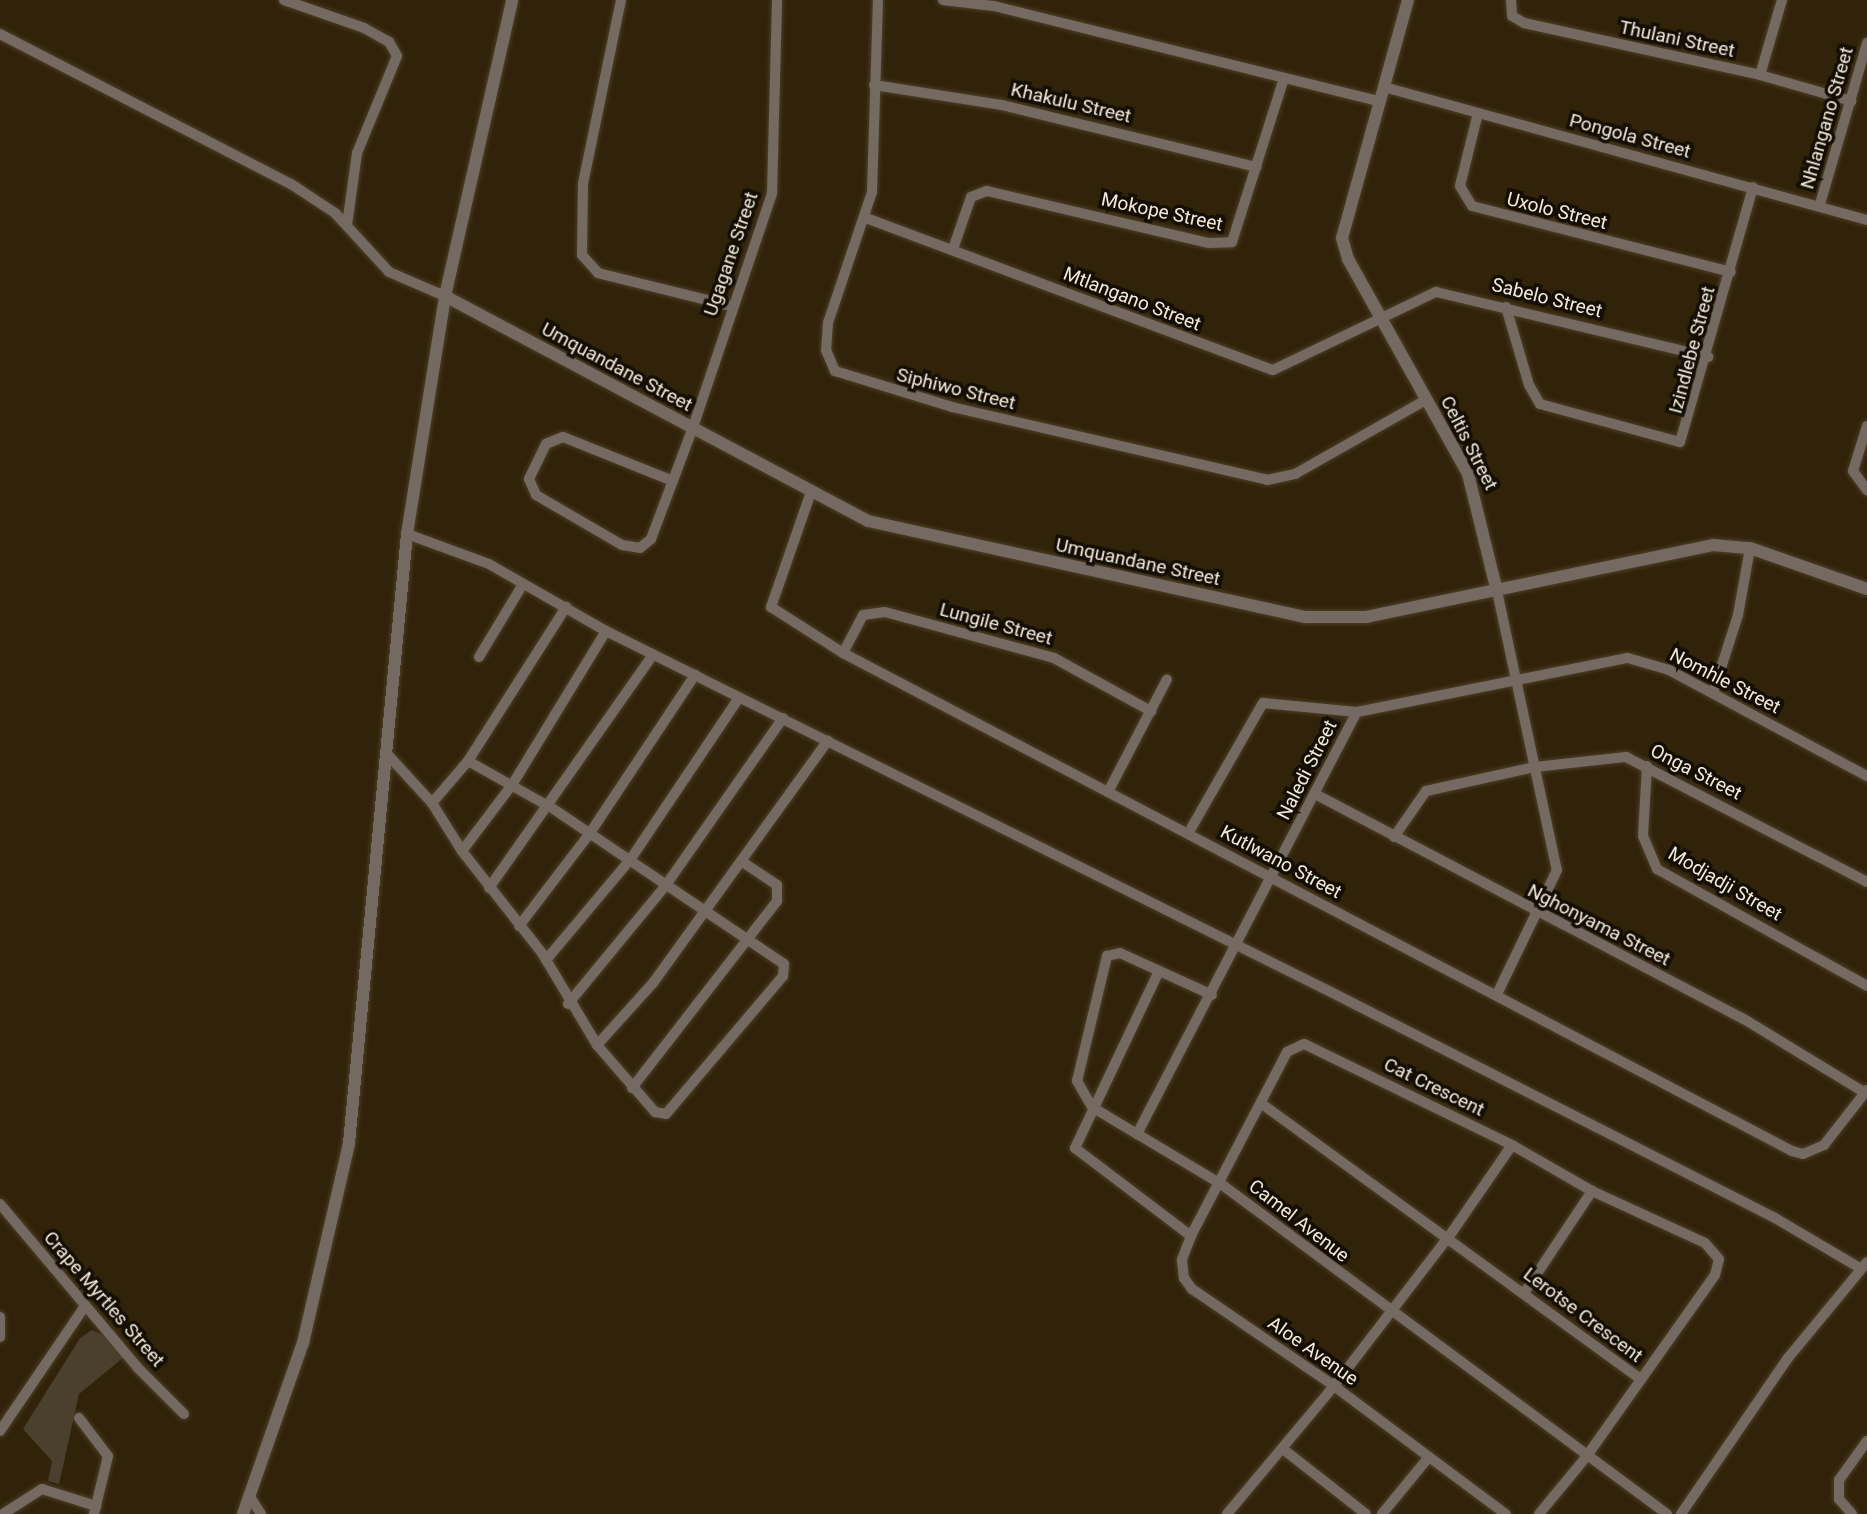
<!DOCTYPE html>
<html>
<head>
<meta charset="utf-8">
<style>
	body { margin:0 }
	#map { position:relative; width:1867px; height:1514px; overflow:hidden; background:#31230a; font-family:Roboto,sans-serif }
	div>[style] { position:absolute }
	.green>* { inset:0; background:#4b402e }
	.roads { filter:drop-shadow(0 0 2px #4c3f27) drop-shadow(0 0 2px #4c3f27) }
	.minor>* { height:10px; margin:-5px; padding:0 5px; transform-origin:5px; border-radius:5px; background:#746a61 }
	.tertiary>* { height:12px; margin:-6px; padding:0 6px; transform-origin:6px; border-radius:6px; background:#746a61 }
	span { translate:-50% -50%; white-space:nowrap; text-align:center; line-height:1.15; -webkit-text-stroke:7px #140e05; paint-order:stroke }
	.street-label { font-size:19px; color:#f2eadb }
</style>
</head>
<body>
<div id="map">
	<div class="green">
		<div style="clip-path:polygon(92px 1330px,107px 1337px,124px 1357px,79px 1394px,59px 1484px,48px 1481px,52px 1461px,23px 1429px,80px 1338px)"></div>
	</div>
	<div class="roads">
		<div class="minor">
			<div style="left:284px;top:0;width:85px;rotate:19.3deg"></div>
			<div style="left:364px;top:28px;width:29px;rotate:29deg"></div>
			<div style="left:389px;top:42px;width:16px;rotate:60deg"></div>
			<div style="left:397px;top:56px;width:105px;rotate:112.4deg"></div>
			<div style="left:357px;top:153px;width:73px;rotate:97.9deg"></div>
			<div style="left:621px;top:0;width:187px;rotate:101.7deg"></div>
			<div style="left:583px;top:183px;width:72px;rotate:90.8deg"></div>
			<div style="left:582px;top:255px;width:24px;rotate:48deg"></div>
			<div style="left:598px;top:273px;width:137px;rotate:13.9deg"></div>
			<div style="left:878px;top:0;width:192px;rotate:91.8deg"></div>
			<div style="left:872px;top:192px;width:138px;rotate:108.6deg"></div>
			<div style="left:828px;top:323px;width:27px;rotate:94deg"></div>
			<div style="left:826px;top:350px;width:23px;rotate:67deg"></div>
			<div style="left:835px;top:371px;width:122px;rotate:17.1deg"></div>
			<div style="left:952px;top:407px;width:323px;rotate:13deg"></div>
			<div style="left:1267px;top:480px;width:29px;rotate:-12deg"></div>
			<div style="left:1295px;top:474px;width:150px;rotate:-29.5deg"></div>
			<div style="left:943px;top:0;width:51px;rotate:6.7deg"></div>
			<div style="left:994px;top:6px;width:397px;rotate:13.9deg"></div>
			<div style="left:1511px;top:0;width:16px;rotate:86deg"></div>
			<div style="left:1512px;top:16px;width:14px;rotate:30deg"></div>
			<div style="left:1524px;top:23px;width:242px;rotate:12.4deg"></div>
			<div style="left:1760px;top:75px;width:95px;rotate:15.9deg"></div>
			<div style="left:0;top:34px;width:327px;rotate:27.3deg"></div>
			<div style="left:291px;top:184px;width:53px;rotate:33.4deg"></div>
			<div style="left:335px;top:213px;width:80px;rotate:47.5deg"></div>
			<div style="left:389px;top:272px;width:61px;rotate:23.2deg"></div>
			<div style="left:1760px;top:75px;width:78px;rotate:-73.7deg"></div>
			<div style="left:874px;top:85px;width:130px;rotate:8.9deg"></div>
			<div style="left:1002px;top:105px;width:262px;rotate:13.7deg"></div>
			<div style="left:1384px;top:87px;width:501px;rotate:15.4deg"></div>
			<div style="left:1478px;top:113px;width:75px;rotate:103.9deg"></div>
			<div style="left:1460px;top:186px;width:23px;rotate:59deg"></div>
			<div style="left:1472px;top:206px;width:267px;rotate:14.3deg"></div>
			<div style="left:1820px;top:204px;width:168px;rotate:-73.7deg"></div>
			<div style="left:866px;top:218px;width:434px;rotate:20.5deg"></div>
			<div style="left:1273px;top:370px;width:181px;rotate:-25.6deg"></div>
			<div style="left:1436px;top:292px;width:280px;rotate:13.4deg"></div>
			<div style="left:953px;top:249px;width:55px;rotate:-70.9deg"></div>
			<div style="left:971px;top:197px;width:17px;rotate:-21deg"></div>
			<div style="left:987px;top:191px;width:228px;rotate:13.2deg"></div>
			<div style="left:1209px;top:243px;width:23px;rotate:-2deg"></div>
			<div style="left:1232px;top:242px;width:172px;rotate:-72.4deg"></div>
			<div style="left:1506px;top:307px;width:81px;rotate:73.6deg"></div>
			<div style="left:1529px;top:385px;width:22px;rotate:60deg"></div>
			<div style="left:1540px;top:404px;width:145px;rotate:15.2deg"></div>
			<div style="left:1680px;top:442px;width:265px;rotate:-74deg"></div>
			<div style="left:1867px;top:426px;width:47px;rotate:107.3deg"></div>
			<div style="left:1853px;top:471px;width:24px;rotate:54deg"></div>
			<div style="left:673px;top:481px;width:118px;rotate:-158.2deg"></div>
			<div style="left:563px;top:437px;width:18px;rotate:158deg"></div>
			<div style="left:546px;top:444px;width:39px;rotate:116deg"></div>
			<div style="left:529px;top:479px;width:17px;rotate:66deg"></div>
			<div style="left:536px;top:495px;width:99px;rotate:30.2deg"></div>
			<div style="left:622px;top:545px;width:18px;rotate:9deg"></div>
			<div style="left:640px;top:548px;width:14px;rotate:-39deg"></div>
			<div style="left:651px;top:539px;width:116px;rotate:-69.4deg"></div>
			<div style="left:692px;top:430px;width:250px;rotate:-71.3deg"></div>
			<div style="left:772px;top:193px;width:193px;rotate:-88.5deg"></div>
			<div style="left:810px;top:495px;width:119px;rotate:109.2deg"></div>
			<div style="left:771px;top:607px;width:85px;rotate:32.6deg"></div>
			<div style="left:843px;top:653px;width:1072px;rotate:27.69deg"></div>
			<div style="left:1792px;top:1151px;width:11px;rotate:15deg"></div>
			<div style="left:1803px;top:1154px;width:23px;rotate:-23deg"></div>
			<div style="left:1824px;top:1145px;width:70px;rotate:-52deg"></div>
			<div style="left:407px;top:534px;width:87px;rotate:20.1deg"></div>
			<div style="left:489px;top:564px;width:135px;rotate:29.8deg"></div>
			<div style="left:606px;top:631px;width:803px;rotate:26.47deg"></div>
			<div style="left:1325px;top:989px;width:505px;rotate:26.97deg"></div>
			<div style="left:1775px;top:1218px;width:99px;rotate:30.5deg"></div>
			<div style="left:1497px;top:591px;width:285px;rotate:77.9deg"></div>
			<div style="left:1557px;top:870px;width:138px;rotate:115.8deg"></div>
			<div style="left:843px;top:653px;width:43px;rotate:-62.2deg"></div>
			<div style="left:863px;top:615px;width:22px;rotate:-8deg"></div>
			<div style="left:885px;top:612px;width:175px;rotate:15.2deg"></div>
			<div style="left:1054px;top:658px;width:111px;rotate:28.7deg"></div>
			<div style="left:479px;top:657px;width:85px;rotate:-58.9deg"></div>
			<div style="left:1713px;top:693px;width:82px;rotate:-72.2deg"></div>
			<div style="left:1738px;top:615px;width:68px;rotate:-79.8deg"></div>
			<div style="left:388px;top:755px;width:65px;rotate:47.5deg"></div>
			<div style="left:432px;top:803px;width:57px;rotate:58deg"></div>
			<div style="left:462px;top:851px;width:130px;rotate:51.9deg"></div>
			<div style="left:542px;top:953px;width:107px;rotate:59.1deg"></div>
			<div style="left:597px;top:1045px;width:89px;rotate:49.1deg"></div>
			<div style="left:655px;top:1112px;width:11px;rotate:10deg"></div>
			<div style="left:666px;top:1114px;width:181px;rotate:-49.7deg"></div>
			<div style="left:783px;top:976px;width:12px;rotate:-85deg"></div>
			<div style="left:784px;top:964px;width:282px;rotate:-146.1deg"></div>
			<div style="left:550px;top:807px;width:94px;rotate:-150.7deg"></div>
			<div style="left:1647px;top:766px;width:70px;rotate:93.3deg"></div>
			<div style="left:1643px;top:836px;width:36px;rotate:67deg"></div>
			<div style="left:1657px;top:869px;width:240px;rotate:29.1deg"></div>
			<div style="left:1108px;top:792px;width:127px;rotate:-62.4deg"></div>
			<div style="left:1315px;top:794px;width:484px;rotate:27.7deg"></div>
			<div style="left:1744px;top:1019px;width:142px;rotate:31.4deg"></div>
			<div style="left:432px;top:803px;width:55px;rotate:-49.4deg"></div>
			<div style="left:468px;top:761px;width:183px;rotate:-57.5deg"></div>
			<div style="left:1189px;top:832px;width:149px;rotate:-60.2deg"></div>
			<div style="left:1263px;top:703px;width:94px;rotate:5.5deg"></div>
			<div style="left:1394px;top:837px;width:56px;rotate:-55.2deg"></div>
			<div style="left:1426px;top:791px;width:112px;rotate:-12.4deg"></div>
			<div style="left:1535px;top:767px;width:92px;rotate:-6.3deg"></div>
			<div style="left:1626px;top:757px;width:271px;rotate:27.4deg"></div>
			<div style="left:462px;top:851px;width:83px;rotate:-52.9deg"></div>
			<div style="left:512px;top:785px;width:180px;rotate:-58.6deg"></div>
			<div style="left:489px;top:888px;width:285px;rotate:-54.9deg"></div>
			<div style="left:519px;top:926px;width:117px;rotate:-52.6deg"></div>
			<div style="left:590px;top:833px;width:190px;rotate:-56.4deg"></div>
			<div style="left:546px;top:960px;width:131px;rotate:-50deg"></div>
			<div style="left:630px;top:860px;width:195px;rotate:-56.1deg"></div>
			<div style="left:1159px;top:971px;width:196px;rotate:115.4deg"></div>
			<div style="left:1075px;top:1148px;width:146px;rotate:37.2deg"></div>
			<div style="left:568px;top:1004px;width:154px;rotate:-50.5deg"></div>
			<div style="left:666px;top:885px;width:204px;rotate:-55deg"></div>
			<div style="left:597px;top:1045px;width:84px;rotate:-47.9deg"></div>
			<div style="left:653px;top:983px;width:299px;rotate:-54.2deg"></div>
			<div style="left:632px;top:1088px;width:237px;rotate:-52.2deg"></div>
			<div style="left:777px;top:901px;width:16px;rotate:-90deg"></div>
			<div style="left:777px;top:885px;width:43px;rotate:-146.3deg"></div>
			<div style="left:1262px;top:1104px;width:468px;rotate:36deg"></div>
			<div style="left:1137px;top:1134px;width:52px;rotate:-149deg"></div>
			<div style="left:1092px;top:1107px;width:30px;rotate:-120deg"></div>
			<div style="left:1077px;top:1081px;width:129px;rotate:-76.5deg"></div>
			<div style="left:1107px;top:956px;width:13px;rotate:-13deg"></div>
			<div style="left:1120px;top:953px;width:101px;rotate:24.5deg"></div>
			<div style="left:1512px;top:1145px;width:92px;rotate:29.9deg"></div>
			<div style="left:1592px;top:1191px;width:124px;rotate:24.7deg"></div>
			<div style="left:1705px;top:1243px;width:21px;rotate:49deg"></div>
			<div style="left:1719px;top:1259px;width:16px;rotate:104deg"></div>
			<div style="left:1715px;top:1275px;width:222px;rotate:125.3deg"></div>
			<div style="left:1587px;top:1456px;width:75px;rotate:129.6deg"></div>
			<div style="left:0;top:1204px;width:214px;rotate:49.9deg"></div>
			<div style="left:138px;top:1368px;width:65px;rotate:45deg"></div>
			<div style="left:1524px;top:1293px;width:123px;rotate:-56.3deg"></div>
			<div style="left:0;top:1317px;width:20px;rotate:90deg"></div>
			<div style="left:79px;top:1418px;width:48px;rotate:52.7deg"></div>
			<div style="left:108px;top:1456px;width:60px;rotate:103.6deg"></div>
			<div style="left:0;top:1431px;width:151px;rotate:-55.8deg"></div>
			<div style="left:1283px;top:1449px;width:105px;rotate:38.1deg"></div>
			<div style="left:250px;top:1497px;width:20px;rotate:57deg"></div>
			<div style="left:3px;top:1514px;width:46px;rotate:-32.7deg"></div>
			<div style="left:42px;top:1489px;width:57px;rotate:17.5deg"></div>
			<div style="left:1227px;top:1514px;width:167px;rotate:-50.1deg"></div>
			<div style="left:1334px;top:1386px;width:190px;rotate:-52.5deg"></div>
			<div style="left:1450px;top:1235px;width:109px;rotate:-55.4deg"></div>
			<div style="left:1512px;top:1145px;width:231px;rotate:-154.1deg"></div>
			<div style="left:1304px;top:1044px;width:19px;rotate:155deg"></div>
			<div style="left:1287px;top:1052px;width:208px;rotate:117.6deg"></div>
			<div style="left:1191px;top:1236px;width:26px;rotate:111deg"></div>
			<div style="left:1182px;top:1260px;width:18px;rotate:84deg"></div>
			<div style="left:1184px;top:1278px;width:14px;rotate:54deg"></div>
			<div style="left:1192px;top:1289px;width:172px;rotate:34.3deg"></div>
			<div style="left:1334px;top:1386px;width:214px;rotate:36.7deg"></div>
			<div style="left:1382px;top:1514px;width:72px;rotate:-50.6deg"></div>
			<div style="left:1667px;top:1514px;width:555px;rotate:-143.5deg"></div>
			<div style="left:1221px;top:1184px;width:98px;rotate:-149.2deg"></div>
			<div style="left:1137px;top:1134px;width:476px;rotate:-62.5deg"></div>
			<div style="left:1357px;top:712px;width:276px;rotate:-11.3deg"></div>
			<div style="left:1628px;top:658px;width:43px;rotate:16.3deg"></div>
			<div style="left:1669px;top:670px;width:225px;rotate:28.2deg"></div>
			<div style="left:1681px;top:1514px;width:189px;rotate:-55.6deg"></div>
			<div style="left:1788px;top:1358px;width:124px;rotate:-50.5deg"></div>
			<div style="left:1852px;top:1514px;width:20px;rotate:-131deg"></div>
			<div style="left:1839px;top:1499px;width:19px;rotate:-90deg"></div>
			<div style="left:1839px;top:1480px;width:48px;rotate:-54.3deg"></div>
		</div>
		<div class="tertiary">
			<div style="left:1408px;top:0;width:247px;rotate:105.5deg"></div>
			<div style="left:1342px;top:238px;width:22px;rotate:74deg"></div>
			<div style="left:1348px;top:259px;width:246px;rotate:60.8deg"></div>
			<div style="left:1468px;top:474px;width:121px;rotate:76.1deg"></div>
			<div style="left:445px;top:296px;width:479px;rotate:28deg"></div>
			<div style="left:868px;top:521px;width:448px;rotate:12.4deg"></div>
			<div style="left:1306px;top:617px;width:60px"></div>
			<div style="left:1366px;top:617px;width:354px;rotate:-11.7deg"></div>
			<div style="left:1713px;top:545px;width:37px;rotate:5deg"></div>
			<div style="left:1750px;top:548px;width:124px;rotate:19.3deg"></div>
			<div style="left:243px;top:1514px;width:181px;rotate:-70.7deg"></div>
			<div style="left:303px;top:1343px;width:205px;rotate:-77deg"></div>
			<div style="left:349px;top:1143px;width:612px;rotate:-84.56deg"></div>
			<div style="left:407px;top:534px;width:241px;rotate:-80.9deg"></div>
			<div style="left:445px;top:296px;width:303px;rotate:-77.2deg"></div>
		</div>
	</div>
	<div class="street-label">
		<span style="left:1677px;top:39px;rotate:12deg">Thulani Street</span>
		<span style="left:1071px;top:103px;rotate:13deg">Khakulu Street</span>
		<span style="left:1827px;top:118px;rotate:-74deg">Nhlangano Street</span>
		<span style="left:1630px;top:136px;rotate:15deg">Pongola Street</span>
		<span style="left:1557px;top:211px;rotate:14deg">Uxolo Street</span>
		<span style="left:1162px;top:212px;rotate:12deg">Mokope Street</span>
		<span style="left:731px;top:254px;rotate:-71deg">Ugagane Street</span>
		<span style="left:1547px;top:298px;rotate:14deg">Sabelo Street</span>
		<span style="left:1132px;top:299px;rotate:21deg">Mtlangano Street</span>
		<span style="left:1692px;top:350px;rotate:-75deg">Izindlebe Street</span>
		<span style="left:617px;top:367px;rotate:28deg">Umquandane Street</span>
		<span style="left:956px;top:389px;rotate:14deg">Siphiwo Street</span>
		<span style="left:1469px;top:443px;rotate:63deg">Celtis Street</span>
		<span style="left:1138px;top:562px;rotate:12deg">Umquandane Street</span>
		<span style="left:996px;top:624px;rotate:15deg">Lungile Street</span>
		<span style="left:1725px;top:681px;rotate:27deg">Nomhle Street</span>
		<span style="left:1307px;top:770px;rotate:-63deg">Naledi Street</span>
		<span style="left:1696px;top:772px;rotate:27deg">Onga Street</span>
		<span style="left:1281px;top:862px;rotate:28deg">Kutlwano Street</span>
		<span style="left:1725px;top:884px;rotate:30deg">Modjadji Street</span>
		<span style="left:1599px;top:925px;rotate:27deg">Nghonyama Street</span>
		<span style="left:1434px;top:1087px;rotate:26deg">Cat Crescent</span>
		<span style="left:1299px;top:1221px;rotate:38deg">Camel Avenue</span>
		<span style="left:104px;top:1299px;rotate:49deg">Crape Myrtles Street</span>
		<span style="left:1583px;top:1315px;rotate:37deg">Lerotse Crescent</span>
		<span style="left:1313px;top:1351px;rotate:35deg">Aloe Avenue</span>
	</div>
</div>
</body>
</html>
